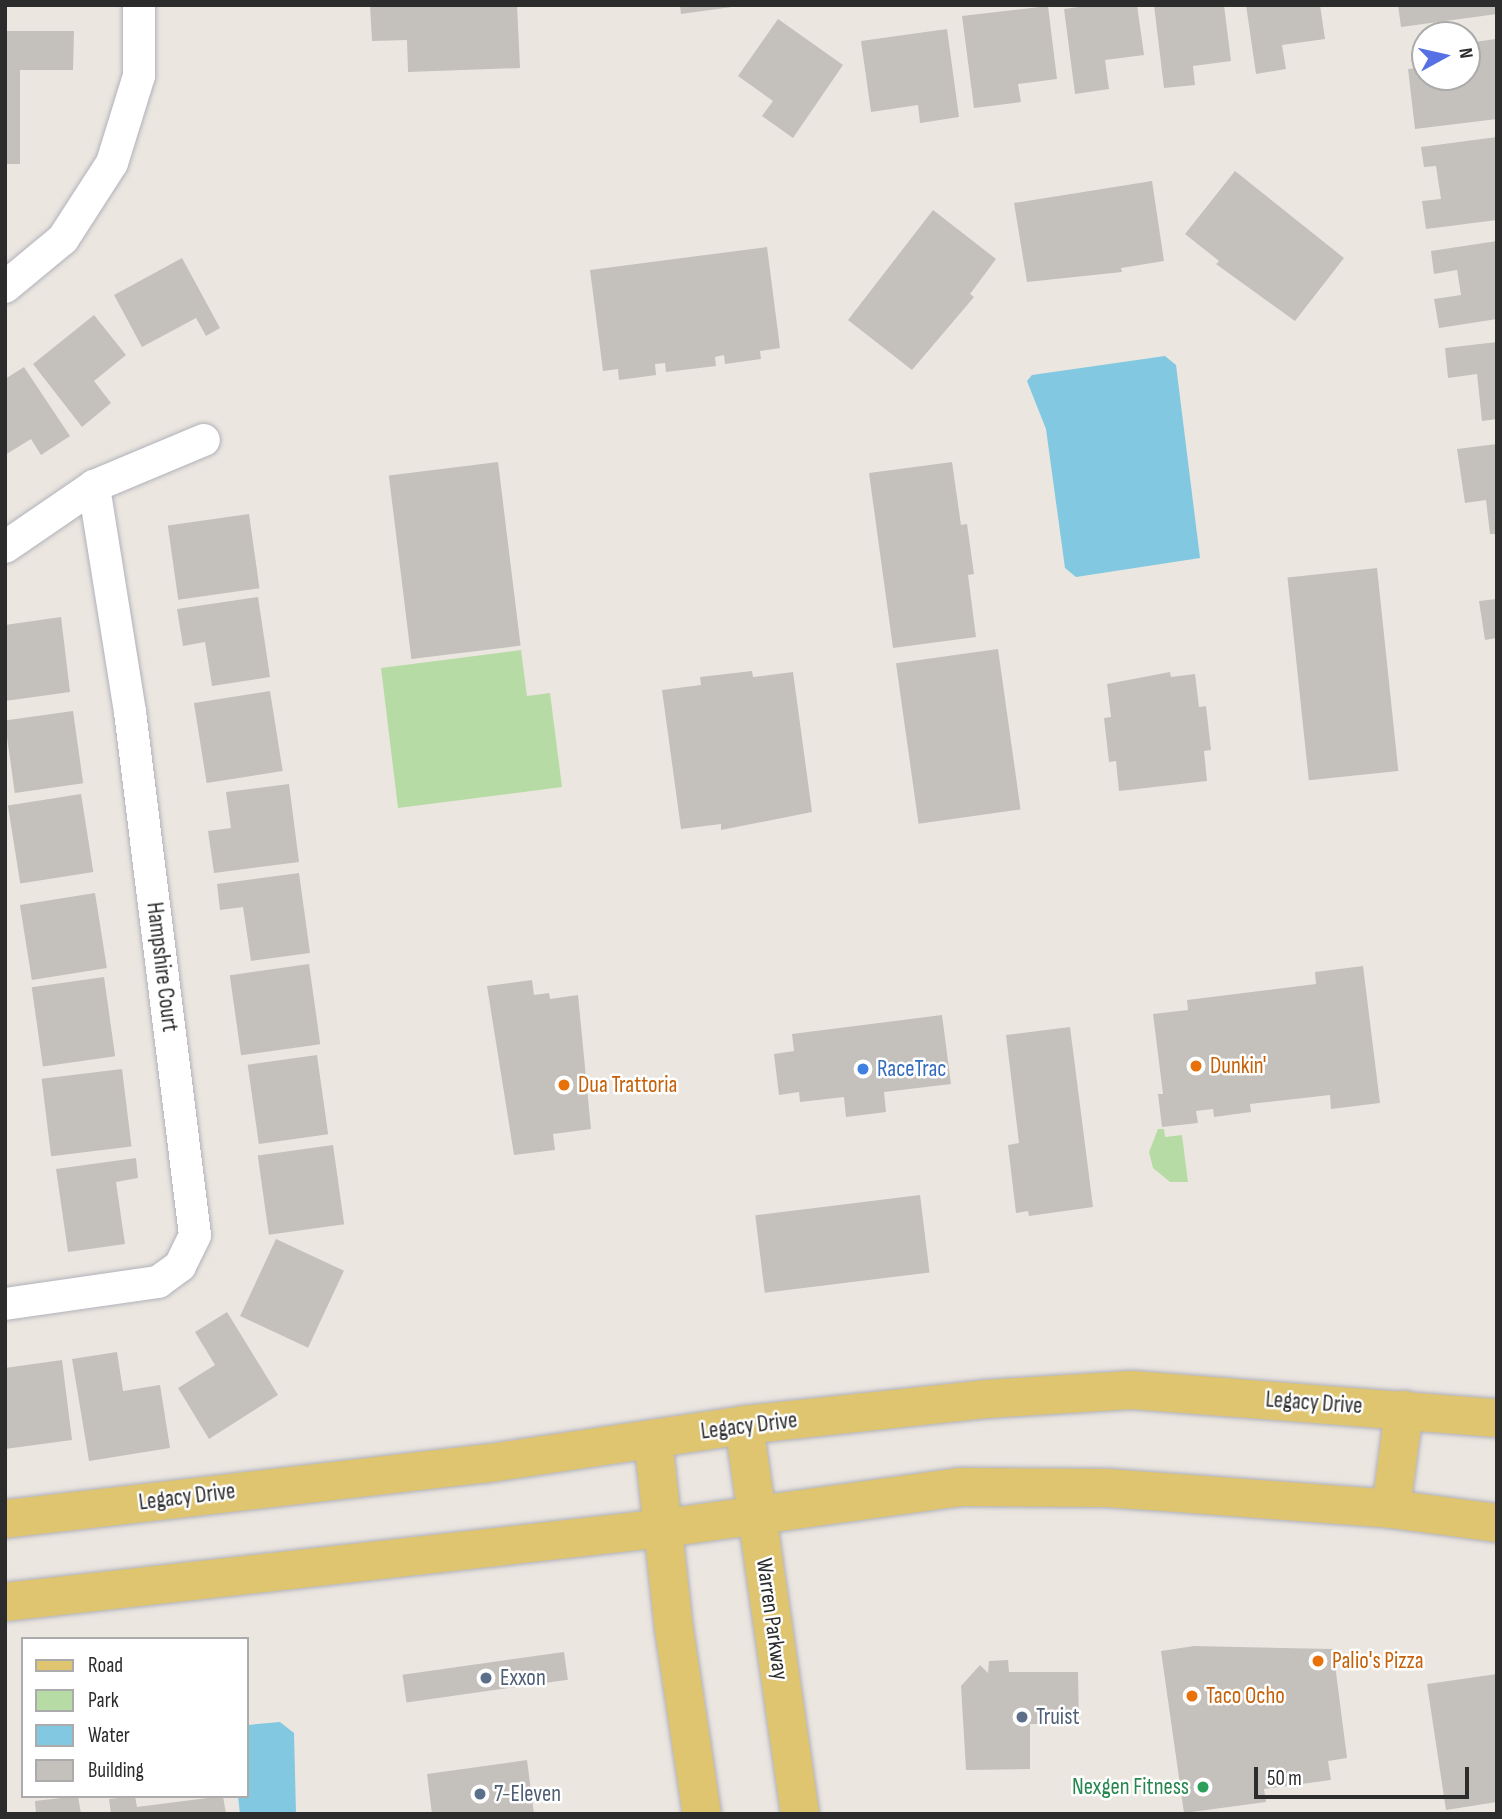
<!DOCTYPE html>
<html>
<head>
<meta charset="utf-8">
<style>
	body { margin:0 }
	#map { position:relative; width:1502px; height:1819px; overflow:hidden; background:#ece6e0; font-family:"Sofia Sans Condensed",sans-serif }
	div>[style] { position:absolute }
	.green>* { inset:0; background:#b7dba4 }
	.water>* { inset:0; background:#81c8e0 }
	.building>* { inset:0; background:#c4c0bc; transform-origin:0 0 }
	.roads { filter:drop-shadow(0 0 2px #b0b2ba) drop-shadow(0 0 2px #b0b2ba) }
	.minor>* { height:32px; margin:-16px; padding:0 16px; transform-origin:16px; border-radius:16px; background:#fff }
	.major>* { height:38px; margin:-19px; padding:0 19px; transform-origin:19px; border-radius:19px; background:#e0c571 }
	.dots>* { width:19px; height:19px; translate:-50% -50%; box-sizing:border-box; border:4px solid #fff; border-radius:50% }
	span { translate:-50% -50%; white-space:nowrap; text-align:center; line-height:1.15; -webkit-text-stroke:5px #fff; paint-order:stroke }
	.street-label { font-size:23px; color:#2c2c2c }
	.food-label { font-size:23px; color:#c56008 }
	.left { translate:0 -50%; text-align:left }
	.shop-label { font-size:23px; color:#366cbe }
	.service-label { font-size:23px; color:#4e5e75 }
	.leisure-label { font-size:23px; color:#27864d }
	.right { translate:-100% -50%; text-align:right }
	.frame { position:absolute; inset:0; border:7px solid #2c2c2c; pointer-events:none }
	.legend { position:absolute; left:21px; top:1637px; width:228px; height:161px; box-sizing:border-box; background:#fff; border:2px solid #ababab; margin:0; padding:9px 12px; list-style:none; font-size:21px; color:#2c2c2c }
	.legend li { display:flex; align-items:center; gap:14px; height:35px }
	.legend b { width:35px; border:2px solid #ababab }
	.north { position:absolute; left:1411px; top:21px; width:70px; height:70px; box-sizing:border-box; background:#fff; border:2px solid #ababab; border-radius:50%; rotate:82deg; font-size:19px; font-weight:700; line-height:28px; text-align:center; color:#2c2c2c }
	.north::after { content:''; display:block; margin:auto; width:24px; height:32px; background:#5571e4; clip-path:polygon(50% 0,100% 100%,50% 72%,0 100%) }
	.scale { position:absolute; left:1254px; top:1767px; width:215px; height:32px; box-sizing:border-box; border:4px solid #2c2c2c; border-top:0; padding-left:9px; font-size:21px; line-height:24px; white-space:nowrap; color:#2c2c2c; -webkit-text-stroke:5px #fff; paint-order:stroke }
</style>
</head>
<body>
<div id="map">
	<div class="green">
		<div style="clip-path:polygon(521px 650px,527px 696px,550px 693px,562px 787px,398px 808px,381px 668px)"></div>
		<div style="clip-path:polygon(1158px 1129px,1164px 1129px,1165px 1137px,1182px 1135px,1188px 1182px,1170px 1182px,1153px 1168px,1149px 1152px)"></div>
	</div>
	<div class="water">
		<div style="clip-path:polygon(1165px 356px,1176px 365px,1200px 558px,1076px 577px,1065px 568px,1046px 429px,1027px 381px,1032px 375px)"></div>
		<div style="clip-path:polygon(280px 1722px,294px 1733px,296px 1814px,240px 1814px,238px 1796px,247px 1796px,247px 1725px)"></div>
	</div>
	<div class="building">
		<div style="clip-path:polygon(370px 5px,517px 5px,520px 68px,408px 72px,407px 40px,372px 41px)"></div>
		<div style="clip-path:polygon(680px 5px,732px 5px,732px 7px,681px 14px)"></div>
		<div style="clip-path:polygon(1093px 5px,1137px 5px,1144px 55px,1105px 60px,1109px 89px,1075px 94px,1064px 9px)"></div>
		<div style="clip-path:polygon(1154px 5px,1224px 5px,1231px 61px,1193px 66px,1195px 85px,1164px 88px)"></div>
		<div style="clip-path:polygon(1246px 5px,1320px 5px,1325px 39px,1282px 45px,1286px 69px,1256px 74px)"></div>
		<div style="clip-path:polygon(1398px 5px,1497px 5px,1497px 14px,1401px 27px)"></div>
		<div style="clip-path:polygon(1048px 6px,1057px 79px,1018px 84px,1021px 102px,974px 108px,962px 16px)"></div>
		<div style="clip-path:polygon(778px 19px,843px 65px,793px 138px,762px 116px,773px 101px,738px 76px)"></div>
		<div style="clip-path:polygon(947px 29px,959px 117px,920px 123px,918px 105px,871px 112px,861px 41px)"></div>
		<div style="clip-path:polygon(5px 31px,74px 31px,73px 70px,20px 70px,20px 164px,5px 164px)"></div>
		<div style="clip-path:polygon(1496px 39px,1497px 119px,1415px 129px,1408px 69px,1425px 67px,1425px 77px,1467px 77px,1467px 43px)"></div>
		<div style="clip-path:polygon(1497px 137px,1497px 220px,1426px 229px,1422px 201px,1441px 199px,1436px 166px,1424px 167px,1421px 147px)"></div>
		<div style="clip-path:polygon(1235px 171px,1344px 258px,1295px 321px,1216px 264px,1219px 261px,1185px 234px)"></div>
		<div style="clip-path:polygon(1152px 181px,1164px 261px,1121px 268px,1122px 272px,1027px 282px,1014px 203px)"></div>
		<div style="clip-path:polygon(933px 210px,996px 259px,970px 294px,974px 297px,912px 370px,848px 320px)"></div>
		<div style="clip-path:polygon(1497px 241px,1497px 319px,1439px 328px,1434px 299px,1461px 295px,1457px 270px,1434px 274px,1431px 251px)"></div>
		<div style="clip-path:polygon(767px 247px,780px 348px,760px 351px,761px 359px,725px 364px,724px 355px,715px 357px,716px 366px,666px 372px,665px 363px,655px 364px,656px 375px,619px 380px,618px 369px,603px 371px,590px 270px)"></div>
		<div style="clip-path:polygon(182px 258px,220px 328px,206px 336px,196px 318px,142px 347px,114px 295px)"></div>
		<div style="clip-path:polygon(94px 315px,126px 355px,94px 381px,111px 403px,82px 427px,33px 364px)"></div>
		<div style="clip-path:polygon(1497px 342px,1497px 419px,1482px 421px,1477px 374px,1448px 378px,1445px 348px)"></div>
		<div style="clip-path:polygon(24px 367px,70px 436px,41px 455px,31px 439px,5px 455px,5px 379px)"></div>
		<div style="clip-path:polygon(1497px 444px,1497px 534px,1490px 534px,1486px 500px,1465px 503px,1457px 449px)"></div>
		<div style="left:498px;top:462px;width:185px;height:110px;rotate:83deg"></div>
		<div style="clip-path:polygon(952px 462px,961px 525px,967px 524px,974px 574px,968px 575px,976px 637px,893px 648px,869px 473px)"></div>
		<div style="left:249px;top:514px;width:75px;height:82px;rotate:82deg"></div>
		<div style="left:1377px;top:568px;width:204px;height:90px;rotate:84deg"></div>
		<div style="clip-path:polygon(258px 597px,270px 677px,212px 686px,205px 642px,183px 646px,177px 609px)"></div>
		<div style="clip-path:polygon(1497px 599px,1497px 638px,1485px 640px,1479px 601px)"></div>
		<div style="clip-path:polygon(61px 617px,70px 692px,5px 701px,5px 625px)"></div>
		<div style="left:998px;top:649px;width:162px;height:103px;rotate:82deg"></div>
		<div style="clip-path:polygon(752px 671px,753px 677px,793px 672px,812px 812px,721px 830px,721px 824px,681px 829px,662px 690px,701px 685px,700px 677px)"></div>
		<div style="clip-path:polygon(1170px 672px,1171px 677px,1195px 674px,1199px 707px,1206px 706px,1211px 750px,1204px 751px,1207px 781px,1119px 791px,1116px 761px,1109px 762px,1104px 718px,1111px 717px,1107px 684px)"></div>
		<div style="left:270px;top:691px;width:81px;height:77px;rotate:81deg"></div>
		<div style="left:73px;top:711px;width:73px;height:69px;rotate:82deg"></div>
		<div style="clip-path:polygon(289px 784px,299px 862px,214px 873px,208px 831px,231px 828px,226px 792px)"></div>
		<div style="left:81px;top:794px;width:79px;height:74px;rotate:81deg"></div>
		<div style="clip-path:polygon(299px 873px,310px 953px,251px 961px,243px 907px,220px 910px,217px 884px)"></div>
		<div style="left:95px;top:893px;width:76px;height:76px;rotate:81deg"></div>
		<div style="left:309px;top:964px;width:81px;height:80px;rotate:82deg"></div>
		<div style="clip-path:polygon(1363px 966px,1380px 1103px,1331px 1109px,1330px 1095px,1250px 1104px,1251px 1112px,1214px 1117px,1213px 1109px,1196px 1111px,1198px 1123px,1162px 1127px,1158px 1094px,1163px 1094px,1153px 1014px,1188px 1010px,1187px 1000px,1316px 984px,1315px 972px)"></div>
		<div style="left:104px;top:977px;width:80px;height:73px;rotate:82deg"></div>
		<div style="clip-path:polygon(532px 980px,534px 995px,549px 993px,550px 999px,578px 995px,591px 1129px,553px 1134px,555px 1150px,514px 1155px,487px 986px)"></div>
		<div style="clip-path:polygon(942px 1015px,951px 1084px,884px 1092px,886px 1112px,846px 1117px,844px 1097px,800px 1102px,799px 1092px,779px 1095px,774px 1054px,794px 1051px,792px 1034px)"></div>
		<div style="clip-path:polygon(1070px 1027px,1093px 1207px,1029px 1216px,1028px 1211px,1016px 1213px,1008px 1145px,1019px 1143px,1006px 1035px)"></div>
		<div style="left:317px;top:1055px;width:80px;height:70px;rotate:82deg"></div>
		<div style="left:122px;top:1069px;width:78px;height:81px;rotate:83deg"></div>
		<div style="left:333px;top:1145px;width:80px;height:76px;rotate:82deg"></div>
		<div style="clip-path:polygon(136px 1158px,138px 1178px,116px 1182px,125px 1244px,68px 1252px,56px 1169px)"></div>
		<div style="left:920px;top:1195px;width:78px;height:166px;rotate:83deg"></div>
		<div style="left:276px;top:1239px;width:75px;height:85px;rotate:25deg"></div>
		<div style="clip-path:polygon(227px 1312px,278px 1395px,209px 1439px,178px 1388px,215px 1365px,195px 1332px)"></div>
		<div style="clip-path:polygon(117px 1352px,123px 1391px,160px 1385px,170px 1448px,89px 1461px,72px 1359px)"></div>
		<div style="clip-path:polygon(62px 1360px,72px 1440px,5px 1449px,5px 1368px)"></div>
		<div style="clip-path:polygon(1194px 1646px,1333px 1649px,1347px 1758px,1328px 1761px,1331px 1780px,1264px 1789px,1266px 1802px,1184px 1813px,1161px 1651px)"></div>
		<div style="left:564px;top:1652px;width:28px;height:163px;rotate:82deg"></div>
		<div style="clip-path:polygon(1008px 1660px,1009px 1672px,1078px 1672px,1079px 1724px,1030px 1724px,1030px 1769px,966px 1770px,961px 1686px,980px 1665px,988px 1673px,989px 1661px)"></div>
		<div style="clip-path:polygon(1497px 1674px,1497px 1802px,1446px 1810px,1427px 1684px)"></div>
		<div style="clip-path:polygon(527px 1760px,534px 1814px,432px 1814px,427px 1774px)"></div>
		<div style="clip-path:polygon(78px 1796px,81px 1814px,36px 1814px,35px 1801px)"></div>
		<div style="clip-path:polygon(135px 1796px,137px 1807px,223px 1796px,226px 1814px,111px 1814px,109px 1799px)"></div>
	</div>
	<div class="roads">
		<div class="minor">
			<div style="left:5px;top:287px;width:75px;rotate:-39.6deg"></div>
			<div style="left:63px;top:239px;width:90px;rotate:-57.2deg"></div>
			<div style="left:112px;top:163px;width:91px;rotate:-72.8deg"></div>
			<div style="left:139px;top:76px;width:71px;rotate:-90deg"></div>
			<div style="left:5px;top:547px;width:108px;rotate:-34.4deg"></div>
			<div style="left:94px;top:486px;width:119px;rotate:-22.7deg"></div>
			<div style="left:5px;top:1304px;width:155px;rotate:-8.2deg"></div>
			<div style="left:158px;top:1282px;width:27px;rotate:-36deg"></div>
			<div style="left:180px;top:1266px;width:34px;rotate:-64deg"></div>
			<div style="left:195px;top:1235px;width:527px;rotate:-97.08deg"></div>
			<div style="left:130px;top:712px;width:229px;rotate:-99.1deg"></div>
		</div>
		<div class="major">
			<div style="left:744px;top:1425px;width:393px;rotate:81.8deg"></div>
			<div style="left:653px;top:1439px;width:191px;rotate:83.7deg"></div>
			<div style="left:674px;top:1629px;width:187px;rotate:81.4deg"></div>
			<div style="left:1391px;top:1509px;width:100px;rotate:-82.5deg"></div>
			<div style="left:5px;top:1519px;width:482px;rotate:-6.6deg"></div>
			<div style="left:484px;top:1464px;width:263px;rotate:-8.5deg"></div>
			<div style="left:744px;top:1425px;width:243px;rotate:-6.1deg"></div>
			<div style="left:986px;top:1399px;width:146px;rotate:-3.5deg"></div>
			<div style="left:1132px;top:1390px;width:366px;rotate:4.4deg"></div>
			<div style="left:5px;top:1602px;width:664px;rotate:-6.4deg"></div>
			<div style="left:665px;top:1528px;width:299px;rotate:-7.9deg"></div>
			<div style="left:961px;top:1487px;width:147px;rotate:0.4deg"></div>
			<div style="left:1108px;top:1488px;width:284px;rotate:4.2deg"></div>
			<div style="left:1391px;top:1509px;width:107px;rotate:7.5deg"></div>
		</div>
	</div>
	<div class="dots">
		<div style="left:1196px;top:1066px;background:#e8710a"></div>
		<div style="left:863px;top:1069px;background:#3f7fe0"></div>
		<div style="left:564px;top:1085px;background:#e8710a"></div>
		<div style="left:1318px;top:1661px;background:#e8710a"></div>
		<div style="left:486px;top:1678px;background:#5c6f8a"></div>
		<div style="left:1192px;top:1696px;background:#e8710a"></div>
		<div style="left:1022px;top:1717px;background:#5c6f8a"></div>
		<div style="left:1203px;top:1787px;background:#2e9e5b"></div>
		<div style="left:480px;top:1794px;background:#5c6f8a"></div>
	</div>
	<div class="street-label">
		<span style="left:162px;top:967px;rotate:83deg">Hampshire Court</span>
		<span style="left:1314px;top:1403px;rotate:4deg">Legacy Drive</span>
		<span style="left:749px;top:1426px;rotate:-7deg">Legacy Drive</span>
		<span style="left:187px;top:1497px;rotate:-7deg">Legacy Drive</span>
		<span style="left:772px;top:1619px;rotate:82deg">Warren Parkway</span>
	</div>
	<div class="food-label">
		<span class="left" style="left:1210px;top:1066px">Dunkin'</span>
		<span class="left" style="left:578px;top:1085px">Dua Trattoria</span>
		<span class="left" style="left:1332px;top:1661px">Palio's Pizza</span>
		<span class="left" style="left:1206px;top:1696px">Taco Ocho</span>
	</div>
	<div class="shop-label">
		<span class="left" style="left:877px;top:1069px">RaceTrac</span>
	</div>
	<div class="service-label">
		<span class="left" style="left:500px;top:1678px">Exxon</span>
		<span class="left" style="left:1036px;top:1717px">Truist</span>
		<span class="left" style="left:494px;top:1794px">7-Eleven</span>
	</div>
	<div class="leisure-label">
		<span class="right" style="left:1189px;top:1787px">Nexgen Fitness</span>
	</div>
	<div class="frame"></div>
	<ul class="legend">
	<li><b style="height:9px;background:#e0c571"></b>Road</li>
	<li><b style="height:19px;background:#b7dba4"></b>Park</li>
	<li><b style="height:19px;background:#81c8e0"></b>Water</li>
	<li><b style="height:19px;background:#c4c0bc"></b>Building</li>
	</ul>
	<div class="north">N</div>
	<div class="scale">50 m</div>
</div>
</body>
</html>
